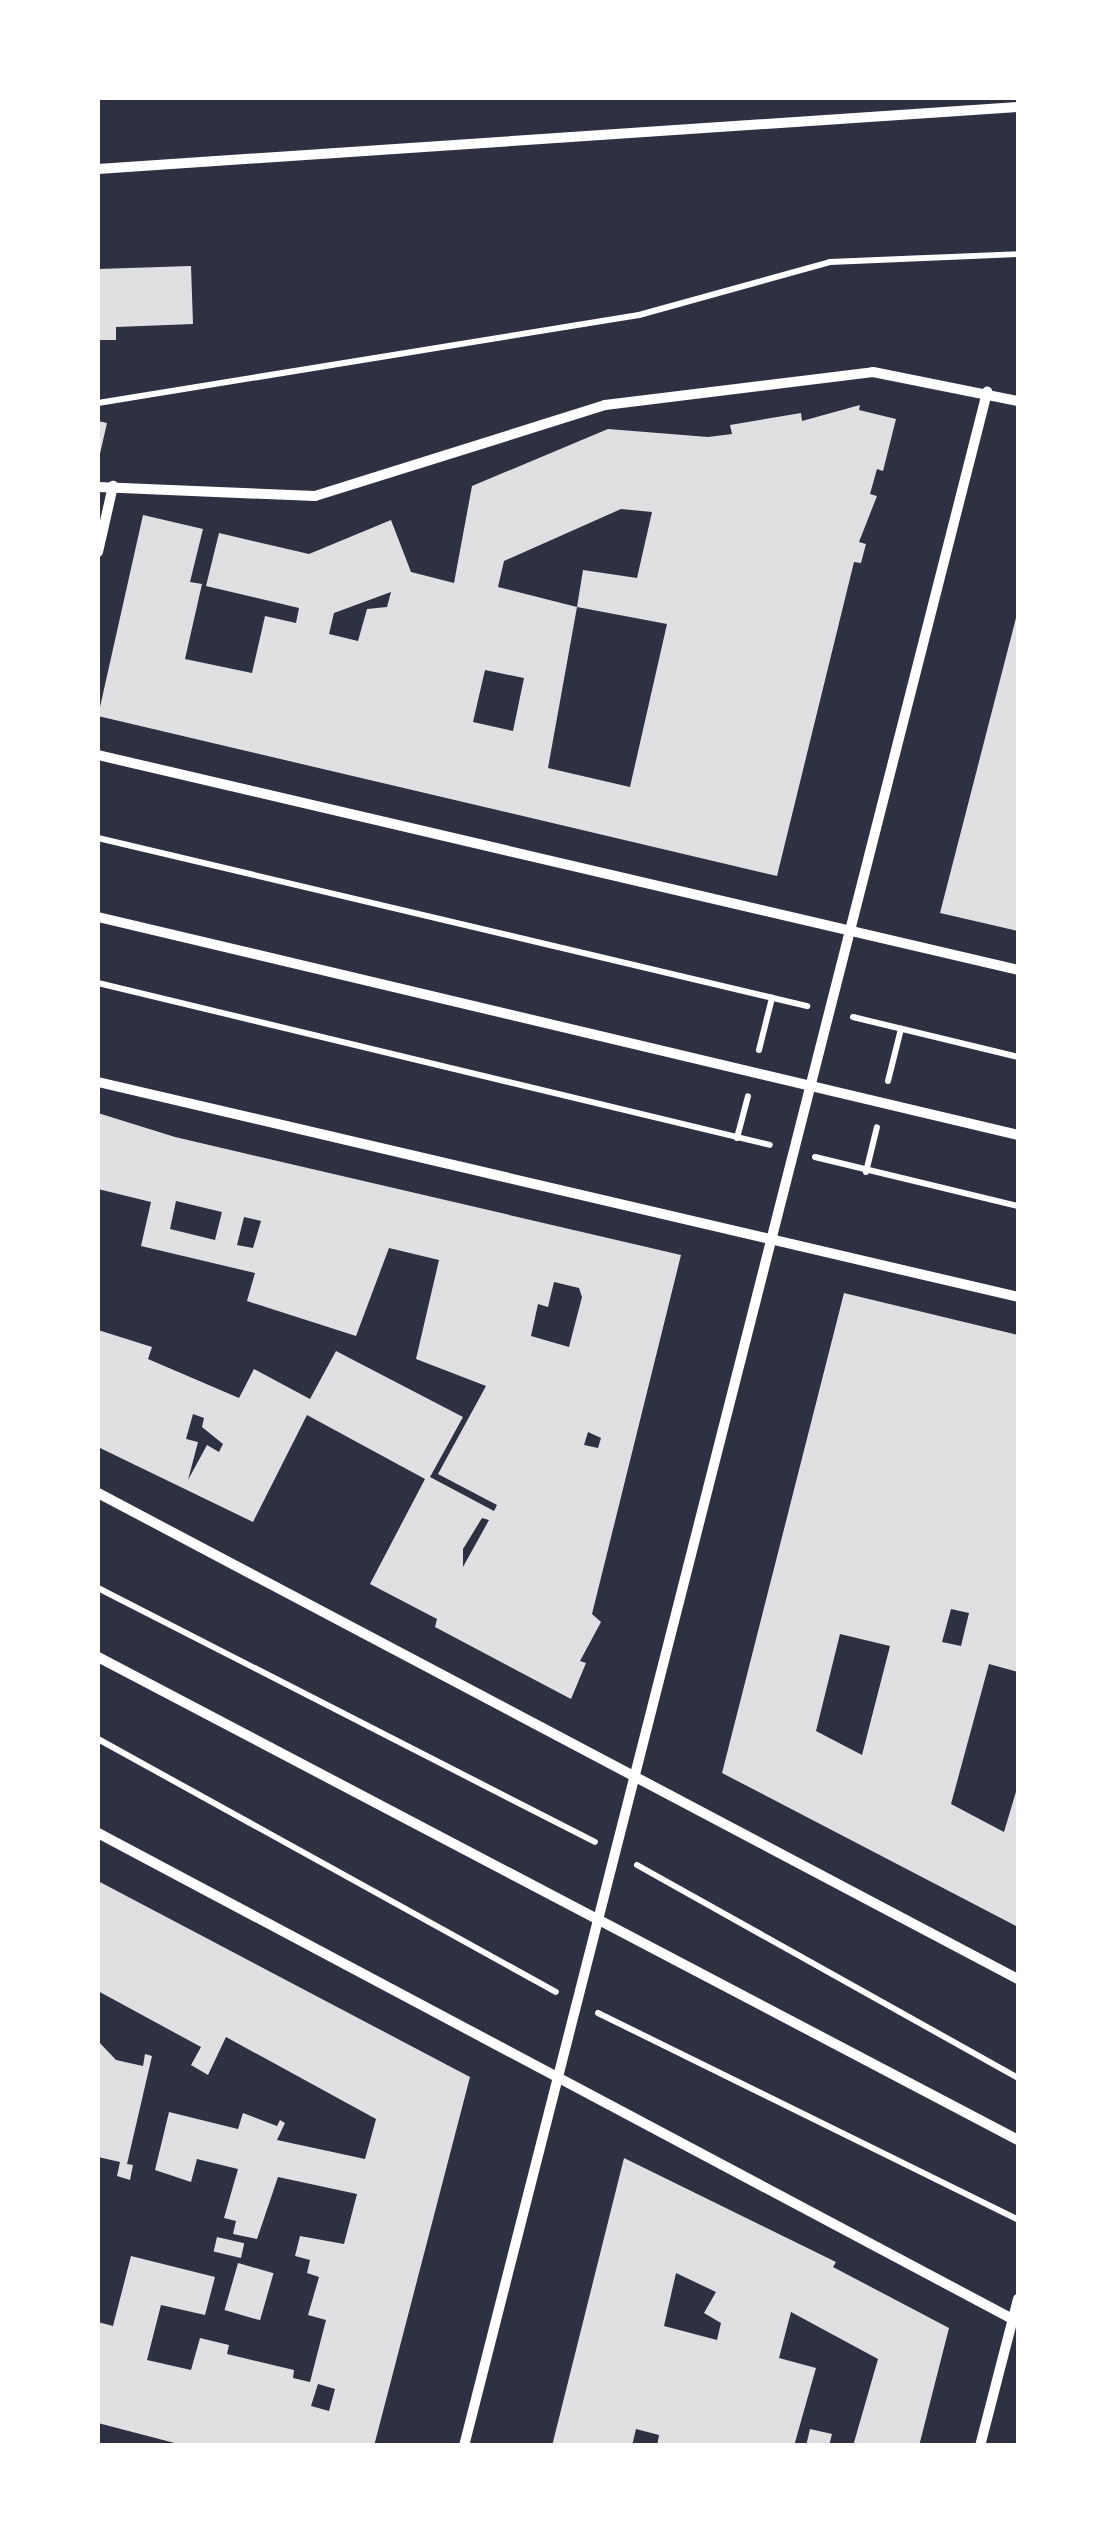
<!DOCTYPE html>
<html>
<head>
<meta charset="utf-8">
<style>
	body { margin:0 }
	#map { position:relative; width:1116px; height:2543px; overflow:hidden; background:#2d3142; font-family:"IBM Plex Sans",sans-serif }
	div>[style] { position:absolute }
	.building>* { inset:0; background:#e0e0e3; transform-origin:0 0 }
	.path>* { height:6px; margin:-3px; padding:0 3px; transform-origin:3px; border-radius:3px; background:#fff }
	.minor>* { height:10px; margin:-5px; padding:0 5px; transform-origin:5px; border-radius:5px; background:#fff }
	span { translate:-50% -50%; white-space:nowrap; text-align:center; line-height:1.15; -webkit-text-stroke:10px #fff; paint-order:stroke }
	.frame { position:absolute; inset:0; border:100px solid #fff; pointer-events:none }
</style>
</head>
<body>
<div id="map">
	<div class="building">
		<div style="clip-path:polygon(191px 266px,193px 324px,116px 327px,116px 340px,98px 340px,98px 269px)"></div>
		<div style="clip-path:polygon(evenodd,860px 405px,859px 410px,896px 419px,883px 471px,877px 469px,870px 494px,877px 496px,859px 542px,866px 544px,861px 563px,854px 562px,777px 876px,98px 716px,143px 515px,203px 529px,190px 582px,202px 584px,185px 659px,252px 673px,265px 616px,296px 623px,299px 608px,206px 586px,219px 533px,309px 554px,391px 520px,411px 572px,454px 583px,472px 486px,608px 429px,708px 437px,732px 434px,730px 425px,801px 413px,802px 421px,860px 405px,621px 509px,652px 512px,637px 578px,583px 570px,577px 607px,667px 624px,630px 787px,548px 768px,577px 607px,498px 587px,504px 561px,621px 509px,860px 405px,391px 592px,387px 607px,367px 609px,358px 641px,329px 634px,334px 613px,391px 592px,860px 405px,485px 670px,524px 678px,513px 731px,473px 722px,485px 670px)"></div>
		<div style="clip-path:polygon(98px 421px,107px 423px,99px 458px,98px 458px)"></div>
		<div style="clip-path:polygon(1017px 614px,1018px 614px,1018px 931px,940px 913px)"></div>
		<div style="clip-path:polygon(evenodd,98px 1113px,175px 1137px,681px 1255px,592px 1614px,601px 1622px,580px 1661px,586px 1663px,571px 1699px,435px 1627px,437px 1619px,370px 1584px,425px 1479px,307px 1415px,253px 1522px,98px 1447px,98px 1330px,152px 1347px,148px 1359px,239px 1398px,254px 1369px,310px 1399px,336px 1351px,463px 1417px,430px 1477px,494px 1511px,497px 1505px,438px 1474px,486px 1386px,416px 1359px,439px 1260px,389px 1248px,356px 1336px,247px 1301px,255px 1273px,141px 1246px,151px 1202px,98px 1189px,98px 1113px,176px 1201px,222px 1212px,215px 1240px,170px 1229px,176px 1201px,98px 1113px,244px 1217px,261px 1221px,253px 1248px,237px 1245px,244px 1217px,98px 1113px,554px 1282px,579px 1288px,582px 1297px,569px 1347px,531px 1336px,538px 1304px,548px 1307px,554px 1282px,98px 1113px,193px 1414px,204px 1418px,202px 1427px,223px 1444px,219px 1452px,207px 1445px,188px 1480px,198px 1442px,186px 1439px,193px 1414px,98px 1113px,588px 1432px,601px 1438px,598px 1448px,584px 1445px,588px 1432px,98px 1113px,482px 1518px,489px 1520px,463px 1567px,463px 1549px,482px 1518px)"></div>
		<div style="clip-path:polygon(evenodd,844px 1293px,1018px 1335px,1018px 1672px,989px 1664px,951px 1804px,1004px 1832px,1018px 1785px,1018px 1927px,722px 1773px,844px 1293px,951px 1609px,969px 1613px,961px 1646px,942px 1642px,951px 1609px,844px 1293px,840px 1634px,890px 1646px,862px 1755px,816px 1731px,840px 1634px)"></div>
		<div style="clip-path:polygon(evenodd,98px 1881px,470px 2077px,374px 2446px,186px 2446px,98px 2423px,98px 2322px,113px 2326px,131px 2256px,215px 2277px,205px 2315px,161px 2305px,147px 2360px,191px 2370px,200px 2338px,229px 2345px,227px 2354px,294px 2370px,293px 2378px,310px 2382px,326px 2320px,308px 2315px,319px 2277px,307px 2273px,310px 2260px,295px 2256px,300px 2236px,344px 2244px,357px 2194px,278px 2177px,257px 2239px,233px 2234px,236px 2221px,224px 2218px,238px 2169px,197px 2159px,191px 2182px,155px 2170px,169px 2112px,238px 2129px,243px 2113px,277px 2126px,280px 2120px,285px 2123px,277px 2140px,365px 2159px,376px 2119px,226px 2037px,208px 2075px,191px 2065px,201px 2047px,98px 1991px,98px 1881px,318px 2384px,335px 2389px,329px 2411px,311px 2406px,318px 2384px)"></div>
		<div style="clip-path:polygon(98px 2041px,116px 2060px,143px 2066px,145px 2054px,152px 2056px,127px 2164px,133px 2165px,130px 2180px,117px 2176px,120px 2162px,98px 2157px)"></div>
		<div style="clip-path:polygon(evenodd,624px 2158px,836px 2262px,833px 2267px,949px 2328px,919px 2446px,853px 2446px,878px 2359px,791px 2312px,779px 2358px,816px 2368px,794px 2446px,657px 2446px,659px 2435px,636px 2429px,632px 2446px,552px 2446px,624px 2158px,676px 2273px,716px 2292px,704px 2313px,721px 2323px,717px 2340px,664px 2326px,676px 2273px)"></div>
		<div style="left:217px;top:2237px;width:28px;height:15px;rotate:13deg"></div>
		<div style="left:238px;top:2263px;width:37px;height:49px;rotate:16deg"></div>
		<div style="clip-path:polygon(810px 2429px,832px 2434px,829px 2446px,806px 2446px)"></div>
	</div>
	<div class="path">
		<div style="left:98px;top:403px;width:548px;rotate:-9.24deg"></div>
		<div style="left:639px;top:315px;width:198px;rotate:-15.5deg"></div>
		<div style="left:830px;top:262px;width:188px;rotate:-2.4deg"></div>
		<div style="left:98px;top:838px;width:729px;rotate:13.33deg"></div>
		<div style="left:98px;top:983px;width:691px;rotate:13.55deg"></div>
		<div style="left:853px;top:1017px;width:170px;rotate:13.6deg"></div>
		<div style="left:759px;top:1050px;width:54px;rotate:-76deg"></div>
		<div style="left:888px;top:1081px;width:54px;rotate:-76deg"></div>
		<div style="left:737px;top:1138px;width:43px;rotate:-75.3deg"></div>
		<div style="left:815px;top:1157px;width:209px;rotate:13.6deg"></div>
		<div style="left:866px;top:1172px;width:46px;rotate:-76.3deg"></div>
		<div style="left:98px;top:1588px;width:558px;rotate:27.07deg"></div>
		<div style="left:98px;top:1739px;width:523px;rotate:28.92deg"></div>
		<div style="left:637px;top:1865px;width:436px;rotate:29.2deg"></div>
		<div style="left:598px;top:2013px;width:468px;rotate:26.2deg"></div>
	</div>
	<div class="minor">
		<div style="left:98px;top:169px;width:922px;rotate:-3.86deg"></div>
		<div style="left:98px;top:487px;width:217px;rotate:2.4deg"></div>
		<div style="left:315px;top:496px;width:304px;rotate:-17.4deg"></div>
		<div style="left:605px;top:405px;width:270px;rotate:-7deg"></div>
		<div style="left:873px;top:372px;width:148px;rotate:11.3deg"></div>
		<div style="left:98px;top:552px;width:68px;rotate:-77.2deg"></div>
		<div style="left:98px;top:755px;width:945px;rotate:13.15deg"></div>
		<div style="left:98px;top:917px;width:945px;rotate:13.33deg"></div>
		<div style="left:98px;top:1082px;width:945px;rotate:13.15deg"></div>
		<div style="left:98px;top:1493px;width:1040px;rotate:27.85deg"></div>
		<div style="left:98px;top:1657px;width:1039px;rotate:27.7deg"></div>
		<div style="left:98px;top:1833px;width:1042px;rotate:27.99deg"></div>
		<div style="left:464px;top:2446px;width:2120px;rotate:-75.71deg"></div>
		<div style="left:980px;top:2446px;width:152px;rotate:-75.5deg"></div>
	</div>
	<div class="frame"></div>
</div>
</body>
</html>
